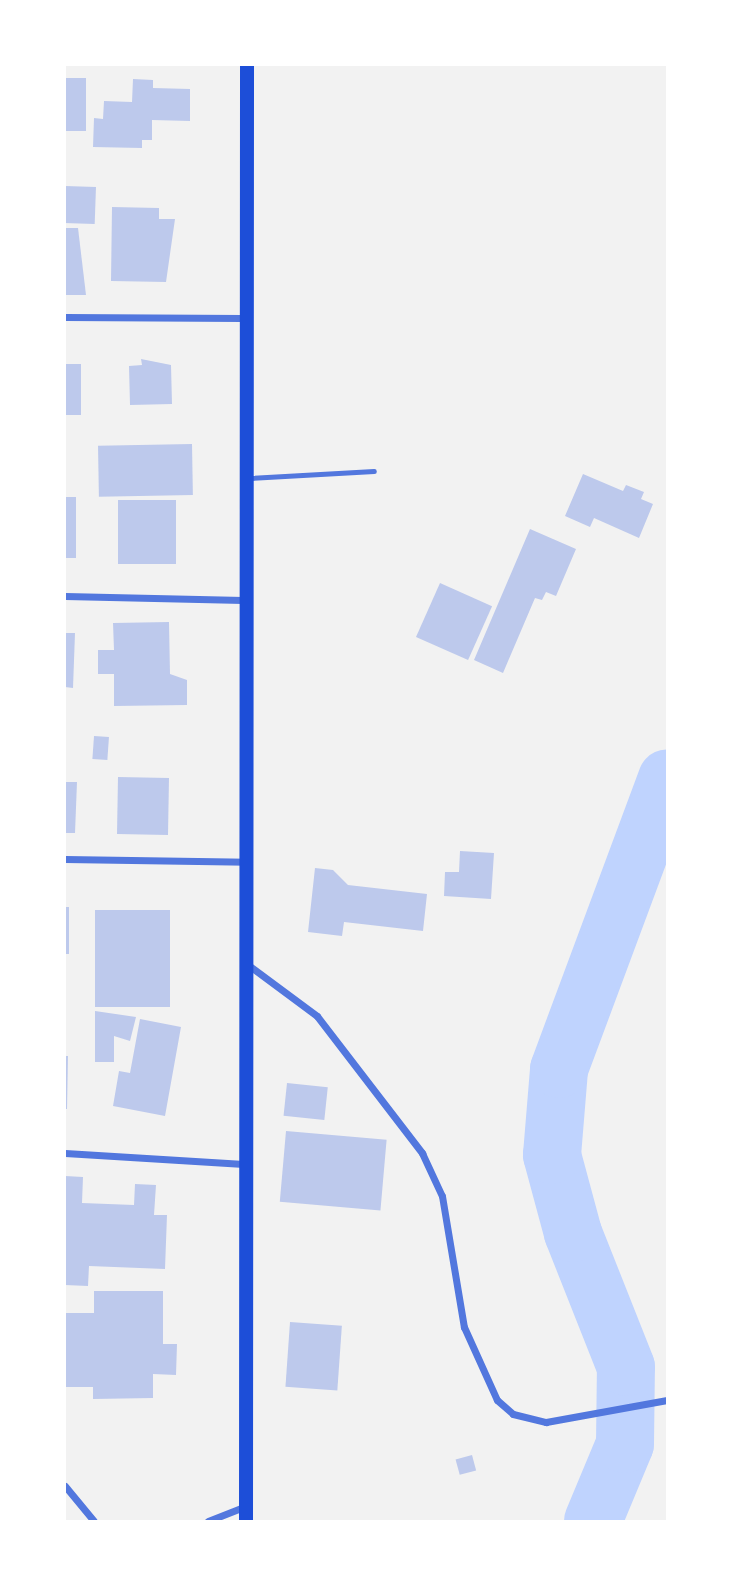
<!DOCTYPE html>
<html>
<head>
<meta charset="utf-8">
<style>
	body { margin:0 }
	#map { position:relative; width:732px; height:1586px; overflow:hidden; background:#f2f2f2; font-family:Overpass,sans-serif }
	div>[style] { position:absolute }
	.river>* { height:58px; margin:-29px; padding:0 29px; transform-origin:29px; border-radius:29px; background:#bfd3fe }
	.building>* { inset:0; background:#bdc9ec; transform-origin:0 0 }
	.service>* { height:5px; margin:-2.5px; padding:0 2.5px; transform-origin:2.5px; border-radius:2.5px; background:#5277de }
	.minor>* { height:7px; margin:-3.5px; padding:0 3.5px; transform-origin:3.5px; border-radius:3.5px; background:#5277de }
	.secondary>* { height:14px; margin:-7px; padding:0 7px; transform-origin:7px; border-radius:7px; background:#1d4ed8 }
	span { translate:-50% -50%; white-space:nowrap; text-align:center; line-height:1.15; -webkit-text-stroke:7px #fff; paint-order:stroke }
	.frame { position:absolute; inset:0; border:66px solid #fff; pointer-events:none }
</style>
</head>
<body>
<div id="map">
	<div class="river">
		<div style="left:593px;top:1521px;width:83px;rotate:-67.4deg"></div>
		<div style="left:625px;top:1444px;width:77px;rotate:-89.3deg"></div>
		<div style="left:626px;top:1367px;width:144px;rotate:-111.6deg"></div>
		<div style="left:573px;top:1233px;width:81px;rotate:-105.1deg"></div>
		<div style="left:552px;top:1155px;width:86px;rotate:-85.3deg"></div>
		<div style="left:559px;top:1069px;width:310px;rotate:-69.6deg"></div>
	</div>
	<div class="building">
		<div style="left:65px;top:78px;width:21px;height:53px"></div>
		<div style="clip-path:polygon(133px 79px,153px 80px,153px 88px,190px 89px,190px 121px,152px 120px,152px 140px,142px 140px,142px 148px,93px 147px,94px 118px,103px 119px,104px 101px,132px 102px)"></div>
		<div style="left:65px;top:186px;width:31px;height:37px;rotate:2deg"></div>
		<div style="clip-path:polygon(112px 207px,159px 208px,159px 219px,175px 219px,166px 282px,111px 281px)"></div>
		<div style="clip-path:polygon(65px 228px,78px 228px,86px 295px,65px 295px)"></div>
		<div style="clip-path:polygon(141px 359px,171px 365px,172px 404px,130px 405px,129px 366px,142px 365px)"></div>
		<div style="left:81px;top:364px;width:51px;height:16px;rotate:90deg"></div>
		<div style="left:192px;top:444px;width:51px;height:94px;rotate:89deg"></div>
		<div style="clip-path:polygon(583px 474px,623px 491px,626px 485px,644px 492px,641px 499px,653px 504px,639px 538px,594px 518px,590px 527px,565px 516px)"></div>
		<div style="left:65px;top:497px;width:11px;height:61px"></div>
		<div style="left:118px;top:500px;width:58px;height:64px"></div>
		<div style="clip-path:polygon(530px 529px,576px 549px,556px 596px,546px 592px,542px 600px,535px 598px,503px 673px,474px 660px)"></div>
		<div style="left:440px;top:583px;width:57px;height:59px;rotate:24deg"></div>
		<div style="clip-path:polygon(169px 622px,170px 674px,187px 680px,187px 705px,114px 706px,114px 674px,98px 674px,98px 650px,114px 650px,113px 623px)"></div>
		<div style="clip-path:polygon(65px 633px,75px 633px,73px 688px,65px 687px)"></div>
		<div style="left:94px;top:736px;width:15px;height:23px;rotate:4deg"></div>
		<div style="left:118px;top:777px;width:51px;height:57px;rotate:1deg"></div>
		<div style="clip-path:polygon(65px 782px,77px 782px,75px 833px,65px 833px)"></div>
		<div style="clip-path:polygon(460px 851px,494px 853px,491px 899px,444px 896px,445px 872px,459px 872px)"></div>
		<div style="clip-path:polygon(315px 868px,333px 870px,348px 885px,427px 894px,423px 931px,344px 922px,342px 936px,308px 932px)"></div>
		<div style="left:65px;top:907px;width:4px;height:47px"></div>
		<div style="left:95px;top:910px;width:75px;height:97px"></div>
		<div style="clip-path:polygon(95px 1011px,136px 1017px,130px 1041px,114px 1036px,114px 1062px,95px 1062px)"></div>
		<div style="clip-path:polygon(140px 1019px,181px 1027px,165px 1116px,113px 1106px,119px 1071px,130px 1073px)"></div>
		<div style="clip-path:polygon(65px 1056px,68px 1056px,67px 1109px,65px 1109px)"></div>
		<div style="left:287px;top:1083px;width:41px;height:33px;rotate:6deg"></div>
		<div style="left:286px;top:1131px;width:101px;height:71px;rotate:5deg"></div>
		<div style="clip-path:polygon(65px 1176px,83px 1177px,82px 1203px,134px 1205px,135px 1184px,156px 1185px,154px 1215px,167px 1215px,165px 1269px,89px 1266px,88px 1286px,65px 1285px)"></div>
		<div style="clip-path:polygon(94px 1291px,163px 1291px,163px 1344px,177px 1344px,176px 1375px,153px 1374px,153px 1398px,93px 1399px,93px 1387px,65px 1387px,65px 1313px,94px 1313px)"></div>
		<div style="left:290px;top:1322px;width:52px;height:65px;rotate:4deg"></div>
		<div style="left:472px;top:1455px;width:16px;height:17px;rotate:75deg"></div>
	</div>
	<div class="service">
		<div style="left:250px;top:478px;width:124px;rotate:-3.2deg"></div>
	</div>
	<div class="minor">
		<div style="left:65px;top:317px;width:177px;rotate:0.3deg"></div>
		<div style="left:65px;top:596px;width:178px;rotate:1.3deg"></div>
		<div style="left:65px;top:859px;width:182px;rotate:0.9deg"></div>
		<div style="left:247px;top:964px;width:87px;rotate:36.6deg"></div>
		<div style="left:317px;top:1016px;width:173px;rotate:52.5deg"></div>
		<div style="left:422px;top:1153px;width:47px;rotate:65.1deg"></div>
		<div style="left:442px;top:1196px;width:133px;rotate:80.5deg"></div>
		<div style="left:464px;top:1327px;width:80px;rotate:65.7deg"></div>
		<div style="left:497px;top:1400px;width:21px;rotate:41deg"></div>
		<div style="left:513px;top:1414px;width:34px;rotate:14deg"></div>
		<div style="left:546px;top:1422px;width:123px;rotate:-10.3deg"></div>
		<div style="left:65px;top:1153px;width:179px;rotate:3.5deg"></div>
		<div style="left:65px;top:1486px;width:45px;rotate:50.4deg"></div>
		<div style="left:208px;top:1521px;width:41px;rotate:-21.5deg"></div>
	</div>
	<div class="secondary">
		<div style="left:246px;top:1521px;width:1456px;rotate:-89.96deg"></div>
	</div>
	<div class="frame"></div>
</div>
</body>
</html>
